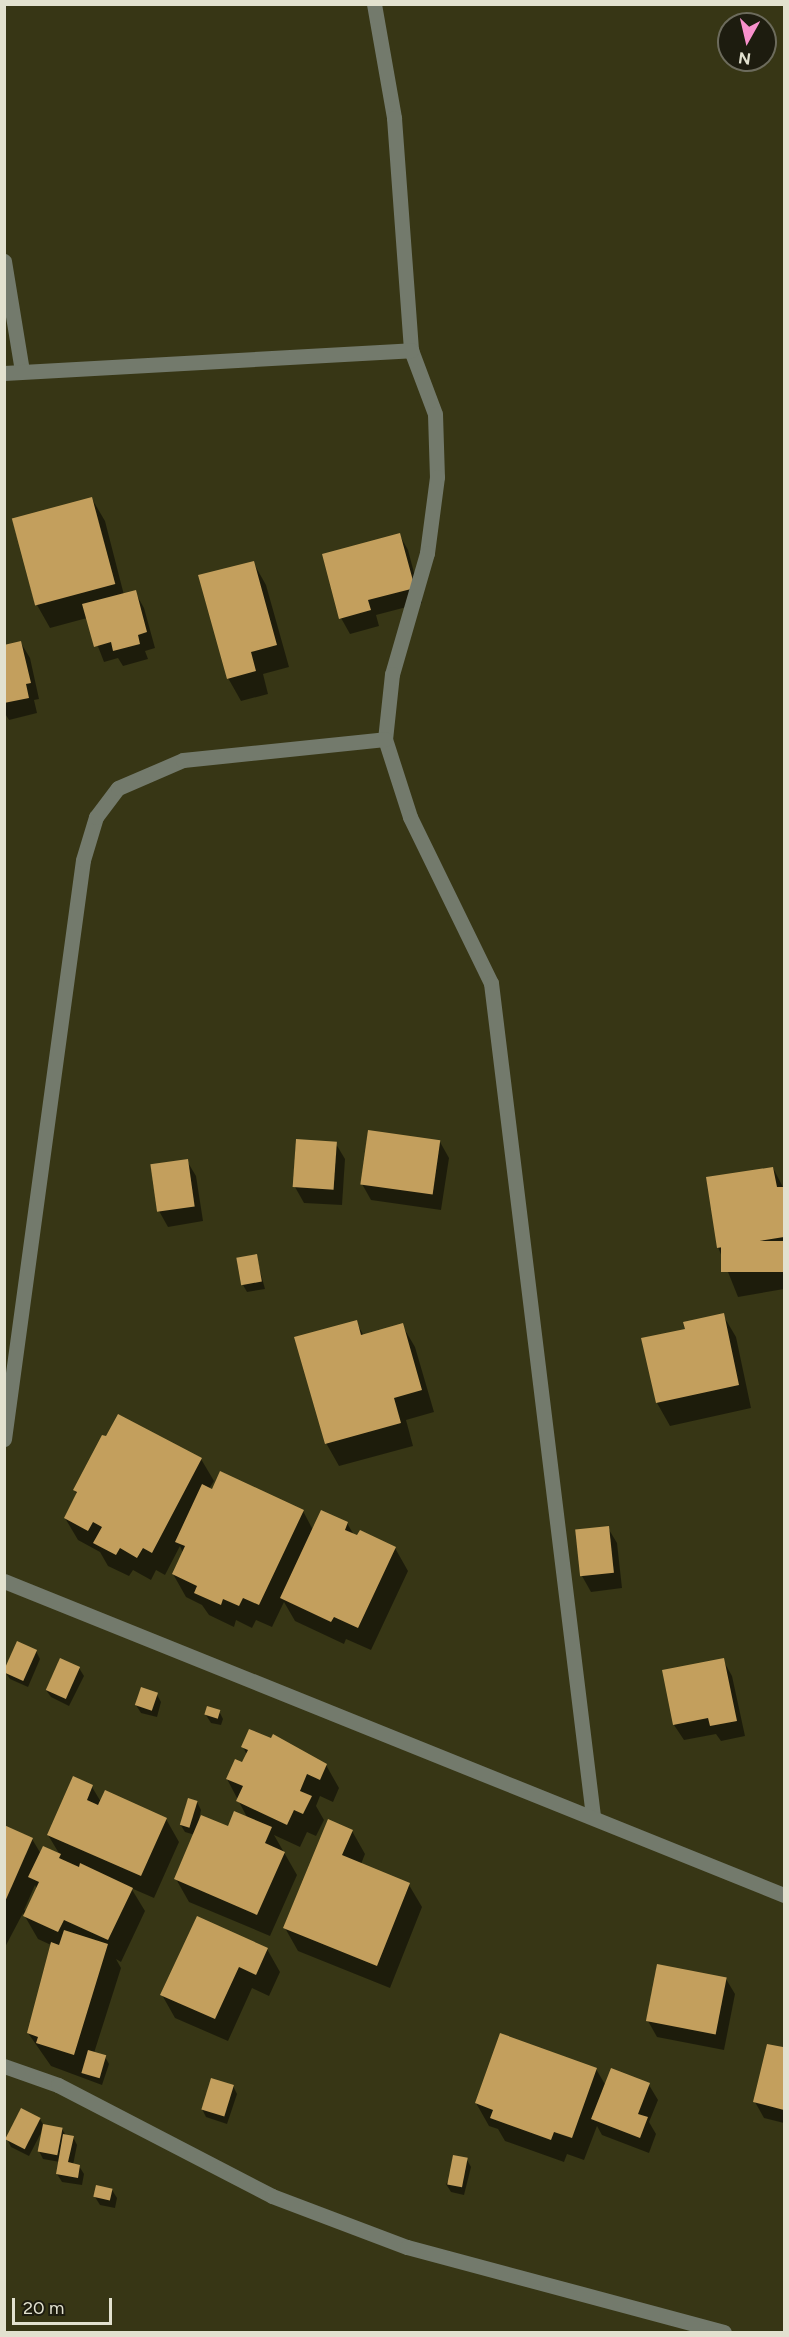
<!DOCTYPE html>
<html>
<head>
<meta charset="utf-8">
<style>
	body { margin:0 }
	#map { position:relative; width:789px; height:2337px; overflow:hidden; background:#373615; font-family:Figtree,sans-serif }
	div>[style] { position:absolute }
	.shadow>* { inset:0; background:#0007 }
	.building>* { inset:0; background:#c39f5d; transform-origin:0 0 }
	.minor>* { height:15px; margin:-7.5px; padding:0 7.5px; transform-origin:7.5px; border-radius:7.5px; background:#737a6c }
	span { translate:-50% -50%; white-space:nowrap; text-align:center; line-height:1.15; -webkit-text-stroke:6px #1d1c0f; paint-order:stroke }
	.frame { position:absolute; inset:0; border:6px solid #e2e1cf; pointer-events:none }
	.north { position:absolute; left:717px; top:12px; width:60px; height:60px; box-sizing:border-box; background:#1d1c0f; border:2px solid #6c6b5c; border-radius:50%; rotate:188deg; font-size:16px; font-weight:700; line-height:24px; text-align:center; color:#e2e1cf }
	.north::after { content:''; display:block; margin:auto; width:21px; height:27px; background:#f890cc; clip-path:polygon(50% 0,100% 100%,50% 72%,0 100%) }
	.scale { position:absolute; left:12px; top:2298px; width:100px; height:27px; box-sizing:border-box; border:3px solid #e2e1cf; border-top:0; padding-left:8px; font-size:18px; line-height:21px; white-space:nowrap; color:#e2e1cf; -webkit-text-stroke:4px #1d1c0f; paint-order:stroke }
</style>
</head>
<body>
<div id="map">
	<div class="shadow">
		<div style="clip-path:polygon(92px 499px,105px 521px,124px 595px,135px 592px,144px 608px,155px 648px,145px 651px,148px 659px,123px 666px,118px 658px,104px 662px,87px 618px,50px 628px,37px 605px)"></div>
		<div style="clip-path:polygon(399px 534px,408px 550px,422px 603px,376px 615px,379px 626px,350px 634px,341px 618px)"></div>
		<div style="clip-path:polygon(253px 562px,266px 585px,289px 667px,263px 674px,268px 694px,241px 701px,228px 678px)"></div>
		<div style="clip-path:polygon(21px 643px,30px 658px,39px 699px,34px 700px,37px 713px,9px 720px,4px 712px,4px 646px)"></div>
		<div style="clip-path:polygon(440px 1142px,449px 1158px,441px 1210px,371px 1200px,362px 1184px)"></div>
		<div style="clip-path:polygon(336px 1144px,345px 1159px,342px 1205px,304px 1203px,295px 1187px)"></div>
		<div style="clip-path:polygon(187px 1161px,196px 1176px,203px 1221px,168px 1227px,159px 1211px,152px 1166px)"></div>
		<div style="clip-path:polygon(773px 1168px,784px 1189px,784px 1289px,738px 1297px,718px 1247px)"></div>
		<div style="clip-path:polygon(256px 1256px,265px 1289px,247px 1292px,243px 1285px)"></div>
		<div style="clip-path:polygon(723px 1315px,736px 1337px,751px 1408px,670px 1426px,657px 1403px,643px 1339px,687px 1330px)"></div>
		<div style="clip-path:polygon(356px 1322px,364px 1336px,402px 1325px,415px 1347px,434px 1412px,406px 1420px,413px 1446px,339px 1466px,326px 1443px)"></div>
		<div style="clip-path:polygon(201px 1459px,214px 1481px,209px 1489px,303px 1511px,313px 1530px,347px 1523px,354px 1535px,395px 1548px,408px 1571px,371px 1650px,346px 1639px,344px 1644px,295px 1621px,284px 1602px,272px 1627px,256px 1620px,252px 1628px,236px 1620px,234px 1627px,209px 1615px,202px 1605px,186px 1597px,173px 1574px,183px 1553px,180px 1546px,165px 1575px,156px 1570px,151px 1580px,133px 1570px,129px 1576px,108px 1566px,100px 1552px,78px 1540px,65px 1518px,77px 1494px,74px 1490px)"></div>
		<div style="clip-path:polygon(608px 1528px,617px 1543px,622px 1588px,591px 1592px,582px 1576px)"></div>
		<div style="clip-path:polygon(36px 1651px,40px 1659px,28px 1687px,10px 1679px,5px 1672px)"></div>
		<div style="clip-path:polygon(723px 1660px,732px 1676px,745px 1736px,721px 1741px,716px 1734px,684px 1740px,674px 1725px)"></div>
		<div style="clip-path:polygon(79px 1668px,84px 1676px,69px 1706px,51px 1697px,46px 1690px)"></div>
		<div style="clip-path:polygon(157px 1695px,161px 1702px,157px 1717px,141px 1713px,136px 1705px)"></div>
		<div style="clip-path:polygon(219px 1711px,223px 1719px,221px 1725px,211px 1723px,206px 1715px)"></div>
		<div style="clip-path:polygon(243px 1747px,326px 1765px,339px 1788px,333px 1802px,320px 1796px,316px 1806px,324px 1820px,316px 1836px,307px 1832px,300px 1847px,274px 1835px,297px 1875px,270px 1936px,189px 1902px,176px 1879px,195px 1835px,185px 1832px,180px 1824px,197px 1802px,201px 1810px,197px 1829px,228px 1828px,248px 1819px,227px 1779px,243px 1764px,247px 1755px)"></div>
		<div style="clip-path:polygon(evenodd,92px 1787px,101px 1802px,166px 1819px,179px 1842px,154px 1898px,131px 1888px,145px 1911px,121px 1962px,116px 1959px,121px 1968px,94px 2053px,105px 2057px,109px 2064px,102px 2085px,51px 2066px,28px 2033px,51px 1945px,38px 1939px,23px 1913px,4px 1949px,4px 1827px,32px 1839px,41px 1854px,60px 1855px,48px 1835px,92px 1787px,35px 1885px,37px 1889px,27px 1911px,24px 1910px,35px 1885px)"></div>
		<div style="clip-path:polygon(352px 1831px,365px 1854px,361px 1864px,409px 1885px,422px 1907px,390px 1988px,298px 1951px,285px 1928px)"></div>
		<div style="clip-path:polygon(267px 1949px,280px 1972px,269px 1996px,252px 1988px,228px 2041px,175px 2018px,162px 1995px)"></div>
		<div style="clip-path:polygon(726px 1979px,735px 1994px,724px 2050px,657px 2037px,648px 2021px)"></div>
		<div style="clip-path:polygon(784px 2046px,784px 2123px,764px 2118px,755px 2102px)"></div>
		<div style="clip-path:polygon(596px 2069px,606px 2086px,649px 2085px,658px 2100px,649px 2122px,656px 2134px,649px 2153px,602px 2135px,597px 2126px,584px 2160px,567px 2154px,564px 2162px,505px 2141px,498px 2129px,489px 2126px,476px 2103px)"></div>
		<div style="clip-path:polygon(233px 2086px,237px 2094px,227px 2124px,206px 2117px,202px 2109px)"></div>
		<div style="clip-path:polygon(40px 2119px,44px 2126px,62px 2129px,66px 2136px,73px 2137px,77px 2145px,73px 2165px,79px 2166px,84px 2174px,82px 2185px,62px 2182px,57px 2174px,60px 2162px,43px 2159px,39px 2151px,42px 2131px,29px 2156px,11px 2147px,7px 2139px)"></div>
		<div style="clip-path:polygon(467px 2160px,471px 2167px,464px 2195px,451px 2192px,446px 2184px)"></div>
		<div style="clip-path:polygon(112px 2190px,117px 2198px,115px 2208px,100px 2205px,95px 2197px)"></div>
	</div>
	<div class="building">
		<div style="left:92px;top:497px;width:90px;height:83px;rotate:75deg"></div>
		<div style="clip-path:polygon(400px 533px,415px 588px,368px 600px,371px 610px,339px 619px,322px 554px)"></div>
		<div style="clip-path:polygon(254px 561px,277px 645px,251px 652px,256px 671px,227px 679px,198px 575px)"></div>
		<div style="clip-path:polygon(136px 590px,147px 632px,138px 635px,140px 644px,113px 651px,111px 642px,94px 647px,82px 604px)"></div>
		<div style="clip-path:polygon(21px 641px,31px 683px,26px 684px,29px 698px,4px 703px,4px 645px)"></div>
		<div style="left:368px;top:1130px;width:73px;height:55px;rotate:8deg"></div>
		<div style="left:296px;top:1139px;width:41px;height:48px;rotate:4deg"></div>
		<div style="left:188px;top:1159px;width:48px;height:38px;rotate:82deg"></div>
		<div style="clip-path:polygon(773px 1167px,777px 1187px,784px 1187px,784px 1237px,717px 1248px,706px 1177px)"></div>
		<div style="left:784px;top:1241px;width:31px;height:63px;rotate:90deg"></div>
		<div style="left:257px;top:1254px;width:28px;height:21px;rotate:80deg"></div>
		<div style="clip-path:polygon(724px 1313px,739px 1385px,656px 1403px,641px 1338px,685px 1329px,683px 1322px)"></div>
		<div style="clip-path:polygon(357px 1320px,361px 1335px,403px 1323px,422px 1390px,394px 1398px,401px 1423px,325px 1444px,294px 1337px)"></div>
		<div style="clip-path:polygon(118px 1414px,202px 1458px,152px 1553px,143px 1548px,137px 1558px,120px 1548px,116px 1555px,93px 1543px,102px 1527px,93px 1522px,88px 1531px,64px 1518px,77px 1492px,73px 1490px,102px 1435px,106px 1436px)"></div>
		<div style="clip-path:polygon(220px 1471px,304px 1510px,259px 1605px,243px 1598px,239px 1606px,223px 1599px,221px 1605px,194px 1593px,197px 1586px,172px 1574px,185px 1546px,175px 1542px,202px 1484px,212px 1489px)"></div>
		<div style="clip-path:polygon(321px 1510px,348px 1522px,345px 1530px,357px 1535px,360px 1530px,396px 1547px,358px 1628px,334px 1617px,331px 1622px,280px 1598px)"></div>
		<div style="left:609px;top:1526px;width:47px;height:34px;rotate:84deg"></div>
		<div style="left:17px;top:1641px;width:22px;height:34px;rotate:24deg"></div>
		<div style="left:60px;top:1658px;width:22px;height:35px;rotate:24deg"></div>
		<div style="clip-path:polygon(724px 1658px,737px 1721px,710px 1726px,708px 1718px,673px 1725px,662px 1670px)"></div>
		<div style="left:141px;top:1687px;width:18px;height:19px;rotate:19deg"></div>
		<div style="left:207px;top:1706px;width:14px;height:9px;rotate:17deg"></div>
		<div style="clip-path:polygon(249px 1729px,271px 1738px,273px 1734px,327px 1764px,320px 1780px,307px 1774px,300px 1791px,312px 1796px,303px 1814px,294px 1810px,287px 1825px,236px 1801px,243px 1786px,226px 1779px,235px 1759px,242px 1762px,248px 1750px,241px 1747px)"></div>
		<div style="clip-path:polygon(73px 1776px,93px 1785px,87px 1800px,98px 1805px,105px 1790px,167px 1818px,141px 1876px,47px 1835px)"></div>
		<div style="left:188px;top:1798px;width:10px;height:28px;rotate:17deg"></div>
		<div style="clip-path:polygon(234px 1811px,272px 1827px,265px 1843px,285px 1852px,257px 1915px,174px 1879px,201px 1815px,228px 1826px)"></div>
		<div style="clip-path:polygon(328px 1819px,353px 1830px,342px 1855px,410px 1883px,377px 1966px,283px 1928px)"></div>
		<div style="clip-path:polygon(4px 1825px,33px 1838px,4px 1904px)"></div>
		<div style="clip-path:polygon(43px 1846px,61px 1854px,59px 1858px,79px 1867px,80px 1863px,133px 1888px,108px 1940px,64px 1920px,58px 1932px,23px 1916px,39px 1882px,28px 1877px)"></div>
		<div style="clip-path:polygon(197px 1916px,268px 1948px,256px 1975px,239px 1967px,215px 2019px,160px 1995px)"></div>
		<div style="clip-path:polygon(64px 1930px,108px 1944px,74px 2055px,36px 2043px,38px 2037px,27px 2033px,51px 1942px,59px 1945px)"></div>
		<div style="left:657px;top:1964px;width:71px;height:58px;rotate:11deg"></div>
		<div style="clip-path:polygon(500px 2033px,597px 2068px,572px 2138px,554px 2132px,551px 2140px,490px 2118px,493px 2110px,475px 2103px)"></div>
		<div style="clip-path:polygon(784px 2043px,784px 2110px,753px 2102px,767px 2044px,783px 2047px)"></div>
		<div style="left:88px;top:2050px;width:19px;height:24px;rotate:16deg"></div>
		<div style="clip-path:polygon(611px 2068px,650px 2083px,638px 2114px,648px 2117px,640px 2138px,591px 2119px)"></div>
		<div style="left:211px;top:2078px;width:24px;height:33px;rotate:17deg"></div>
		<div style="left:21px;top:2108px;width:22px;height:35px;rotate:27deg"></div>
		<div style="left:43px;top:2124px;width:20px;height:28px;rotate:11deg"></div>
		<div style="clip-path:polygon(63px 2134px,74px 2136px,68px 2162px,80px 2165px,78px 2178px,56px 2174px)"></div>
		<div style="left:453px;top:2155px;width:15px;height:30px;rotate:11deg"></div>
		<div style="left:96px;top:2185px;width:17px;height:12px;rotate:13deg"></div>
	</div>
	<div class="minor">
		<div style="left:374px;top:4px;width:116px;rotate:80deg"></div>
		<div style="left:394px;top:118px;width:233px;rotate:85.8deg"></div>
		<div style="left:411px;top:350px;width:68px;rotate:69.4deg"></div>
		<div style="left:435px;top:414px;width:63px;rotate:88.2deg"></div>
		<div style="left:437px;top:477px;width:77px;rotate:97.5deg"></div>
		<div style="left:427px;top:553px;width:126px;rotate:106.1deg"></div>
		<div style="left:392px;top:674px;width:65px;rotate:96.1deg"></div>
		<div style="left:385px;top:739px;width:82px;rotate:72.2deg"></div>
		<div style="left:410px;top:817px;width:185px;rotate:64deg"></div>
		<div style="left:491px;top:983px;width:839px;rotate:83.02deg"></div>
		<div style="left:4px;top:261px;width:111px;rotate:80.7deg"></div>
		<div style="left:4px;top:373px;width:408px;rotate:-3.2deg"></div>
		<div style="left:4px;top:1439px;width:584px;rotate:-82.23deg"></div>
		<div style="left:83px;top:860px;width:45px;rotate:-73.2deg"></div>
		<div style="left:96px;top:817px;width:36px;rotate:-53deg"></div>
		<div style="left:118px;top:788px;width:71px;rotate:-23.3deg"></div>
		<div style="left:183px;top:760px;width:203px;rotate:-5.9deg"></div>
		<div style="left:4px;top:1581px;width:841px;rotate:21.93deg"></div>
		<div style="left:4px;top:2066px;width:57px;rotate:19.4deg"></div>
		<div style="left:58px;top:2085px;width:241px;rotate:27.4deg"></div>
		<div style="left:272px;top:2196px;width:144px;rotate:20.7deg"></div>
		<div style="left:407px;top:2247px;width:328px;rotate:15deg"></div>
	</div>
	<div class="frame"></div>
	<div class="north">N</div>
	<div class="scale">20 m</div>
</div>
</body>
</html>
